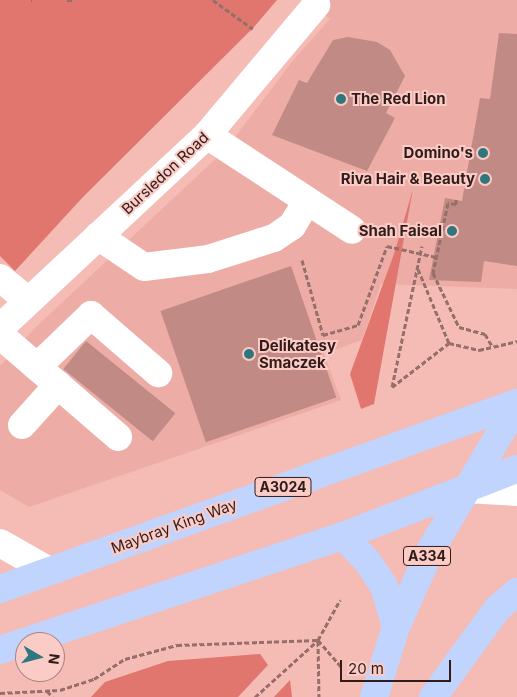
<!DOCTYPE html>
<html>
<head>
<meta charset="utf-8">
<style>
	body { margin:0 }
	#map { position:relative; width:517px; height:697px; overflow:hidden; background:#f5bbb5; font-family:Inter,sans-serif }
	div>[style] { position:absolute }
	.built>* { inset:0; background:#edada6 }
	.green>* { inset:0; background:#e1766e }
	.building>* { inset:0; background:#c18a85; transform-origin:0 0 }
	.path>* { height:3px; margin-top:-1.5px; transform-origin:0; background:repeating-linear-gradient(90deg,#966e6a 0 5px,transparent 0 7.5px) }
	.minor>* { height:28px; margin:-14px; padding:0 14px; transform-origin:14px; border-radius:14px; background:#fff }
	.major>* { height:28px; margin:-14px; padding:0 14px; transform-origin:14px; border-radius:14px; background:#c1d4fe }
	.dots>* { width:14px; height:14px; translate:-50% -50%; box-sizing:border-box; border:2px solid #fbcbc6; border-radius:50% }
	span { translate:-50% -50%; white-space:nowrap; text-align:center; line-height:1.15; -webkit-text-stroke:4px #fbcbc6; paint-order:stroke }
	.shield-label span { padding:1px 4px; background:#fbcbc6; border:1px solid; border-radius:4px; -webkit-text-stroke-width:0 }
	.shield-label { font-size:14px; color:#311c1a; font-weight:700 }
	.poi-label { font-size:15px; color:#311c1a; font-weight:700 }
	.left { translate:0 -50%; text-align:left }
	.right { translate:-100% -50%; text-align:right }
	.street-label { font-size:15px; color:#311c1a }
	.north { position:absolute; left:15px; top:632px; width:50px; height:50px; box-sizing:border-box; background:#fbcbc6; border:1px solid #aa8581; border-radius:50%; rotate:98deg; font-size:14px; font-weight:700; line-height:20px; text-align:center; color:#311c1a }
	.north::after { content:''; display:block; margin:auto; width:18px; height:22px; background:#2e777f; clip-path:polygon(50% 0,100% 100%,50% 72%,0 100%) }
	.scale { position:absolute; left:340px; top:660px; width:111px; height:22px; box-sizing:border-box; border:2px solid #311c1a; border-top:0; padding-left:6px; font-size:15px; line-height:18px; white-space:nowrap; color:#311c1a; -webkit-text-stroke:4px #fbcbc6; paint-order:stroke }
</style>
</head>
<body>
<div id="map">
	<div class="built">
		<div style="clip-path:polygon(308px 0,517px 0,517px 289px,381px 284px,362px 340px,324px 354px,341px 400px,29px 507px,0 490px,0 366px,37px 326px,225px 150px,295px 58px,330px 19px)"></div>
	</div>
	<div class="green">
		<div style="clip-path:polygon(0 0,277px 0,254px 27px,83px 197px,15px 271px,0 256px)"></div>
		<div style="clip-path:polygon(413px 189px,374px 404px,361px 409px,350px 374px,394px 254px)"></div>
		<div style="clip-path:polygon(260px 654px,268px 665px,238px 697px,91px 697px,105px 682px,168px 661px)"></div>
		<div style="clip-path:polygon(290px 680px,292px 697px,274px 697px)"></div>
	</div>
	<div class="building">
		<div style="clip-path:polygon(499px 33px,517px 34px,517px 266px,484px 261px,481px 282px,429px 280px,445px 198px,462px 201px,480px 98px,490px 99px)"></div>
		<div style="clip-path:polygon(348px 37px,377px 42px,390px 50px,405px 76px,386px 113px,395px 118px,367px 171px,272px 135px,299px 80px,307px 83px,333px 40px)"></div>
		<div style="left:291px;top:266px;width:139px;height:138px;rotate:71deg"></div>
		<div style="left:86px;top:341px;width:115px;height:36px;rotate:39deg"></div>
	</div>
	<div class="path">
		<div style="left:31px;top:0;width:1px"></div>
		<div style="left:67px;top:0;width:5px"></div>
		<div style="left:213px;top:0;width:49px;rotate:35.9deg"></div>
		<div style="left:456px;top:199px;width:5px;rotate:90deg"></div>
		<div style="left:456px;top:204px;width:8px;rotate:-173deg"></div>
		<div style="left:448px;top:203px;width:72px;rotate:102.1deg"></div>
		<div style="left:433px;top:273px;width:60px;rotate:64.3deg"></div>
		<div style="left:459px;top:327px;width:27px;rotate:15deg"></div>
		<div style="left:485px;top:334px;width:14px;rotate:60deg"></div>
		<div style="left:302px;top:260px;width:78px;rotate:74.4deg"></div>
		<div style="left:323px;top:335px;width:36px;rotate:-16deg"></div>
		<div style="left:358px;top:325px;width:84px;rotate:-69.8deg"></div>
		<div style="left:387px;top:246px;width:50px;rotate:12.7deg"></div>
		<div style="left:418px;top:269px;width:80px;rotate:67.3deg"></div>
		<div style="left:392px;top:387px;width:144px;rotate:-78deg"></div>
		<div style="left:392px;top:387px;width:72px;rotate:-37.7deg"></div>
		<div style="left:449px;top:343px;width:31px;rotate:13deg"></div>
		<div style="left:479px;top:350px;width:39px;rotate:-13deg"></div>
		<div style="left:318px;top:641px;width:56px;rotate:89deg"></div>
		<div style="left:47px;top:691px;width:8px;rotate:45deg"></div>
		<div style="left:0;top:693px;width:60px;rotate:-2.9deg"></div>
		<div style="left:60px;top:690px;width:36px;rotate:-18deg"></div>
		<div style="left:94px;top:679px;width:37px;rotate:-33deg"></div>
		<div style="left:125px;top:659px;width:54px;rotate:-15.1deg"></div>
		<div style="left:177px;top:645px;width:141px;rotate:-2deg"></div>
		<div style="left:318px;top:640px;width:35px;rotate:49deg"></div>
		<div style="left:255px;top:697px;width:85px;rotate:-42.1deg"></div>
		<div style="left:318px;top:640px;width:46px;rotate:-61.2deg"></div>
	</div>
	<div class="minor">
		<div style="left:207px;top:135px;width:173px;rotate:33.2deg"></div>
		<div style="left:98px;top:236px;width:55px;rotate:34deg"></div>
		<div style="left:144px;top:267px;width:64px;rotate:-7.1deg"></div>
		<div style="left:208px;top:259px;width:69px;rotate:-17.7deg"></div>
		<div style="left:274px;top:238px;width:22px;rotate:-34deg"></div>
		<div style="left:292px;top:226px;width:29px;rotate:-59deg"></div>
		<div style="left:0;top:278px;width:36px;rotate:39deg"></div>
		<div style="left:0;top:328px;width:283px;rotate:-43deg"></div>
		<div style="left:207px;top:135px;width:170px;rotate:-50deg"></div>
		<div style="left:0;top:335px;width:156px;rotate:40.8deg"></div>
		<div style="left:37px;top:367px;width:75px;rotate:-43.9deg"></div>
		<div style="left:91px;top:315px;width:89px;rotate:40.9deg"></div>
		<div style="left:22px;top:425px;width:54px;rotate:-48deg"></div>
		<div style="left:465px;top:489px;width:52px;rotate:3.3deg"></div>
		<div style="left:0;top:543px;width:56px;rotate:29.7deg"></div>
	</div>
	<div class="major">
		<div style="left:343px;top:536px;width:35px;rotate:46deg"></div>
		<div style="left:367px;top:561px;width:30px;rotate:56deg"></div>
		<div style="left:384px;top:586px;width:43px;rotate:73.7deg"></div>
		<div style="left:0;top:589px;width:549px;rotate:-19.79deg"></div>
		<div style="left:0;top:650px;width:361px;rotate:-18.4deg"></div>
		<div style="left:343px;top:536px;width:186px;rotate:-21.1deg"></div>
		<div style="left:374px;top:697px;width:73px;rotate:-72.6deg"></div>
		<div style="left:396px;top:627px;width:83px;rotate:-65.9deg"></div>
		<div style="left:430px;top:551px;width:170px;rotate:-59.2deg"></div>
		<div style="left:433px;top:697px;width:110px;rotate:-53.9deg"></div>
		<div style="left:498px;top:608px;width:25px;rotate:-40deg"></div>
	</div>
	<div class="dots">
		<div style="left:341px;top:99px;background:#2e777f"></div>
		<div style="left:483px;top:153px;background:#2e777f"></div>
		<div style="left:485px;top:179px;background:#2e777f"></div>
		<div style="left:452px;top:231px;background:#2e777f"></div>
		<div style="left:249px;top:354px;background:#2e777f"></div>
	</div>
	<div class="shield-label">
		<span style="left:283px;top:487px">A3024</span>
		<span style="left:427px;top:556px">A334</span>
	</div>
	<div class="poi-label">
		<span class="left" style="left:351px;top:99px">The Red Lion</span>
		<span class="right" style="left:473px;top:153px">Domino's</span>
		<span class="right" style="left:475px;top:179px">Riva Hair &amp; Beauty</span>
		<span class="right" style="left:442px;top:231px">Shah Faisal</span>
		<span class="left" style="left:259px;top:354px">Delikatesy<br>Smaczek</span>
	</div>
	<div class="street-label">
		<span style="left:165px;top:173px;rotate:-43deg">Bursledon Road</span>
		<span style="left:174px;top:526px;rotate:-20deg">Maybray King Way</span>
	</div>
	<div class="north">N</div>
	<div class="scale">20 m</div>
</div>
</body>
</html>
